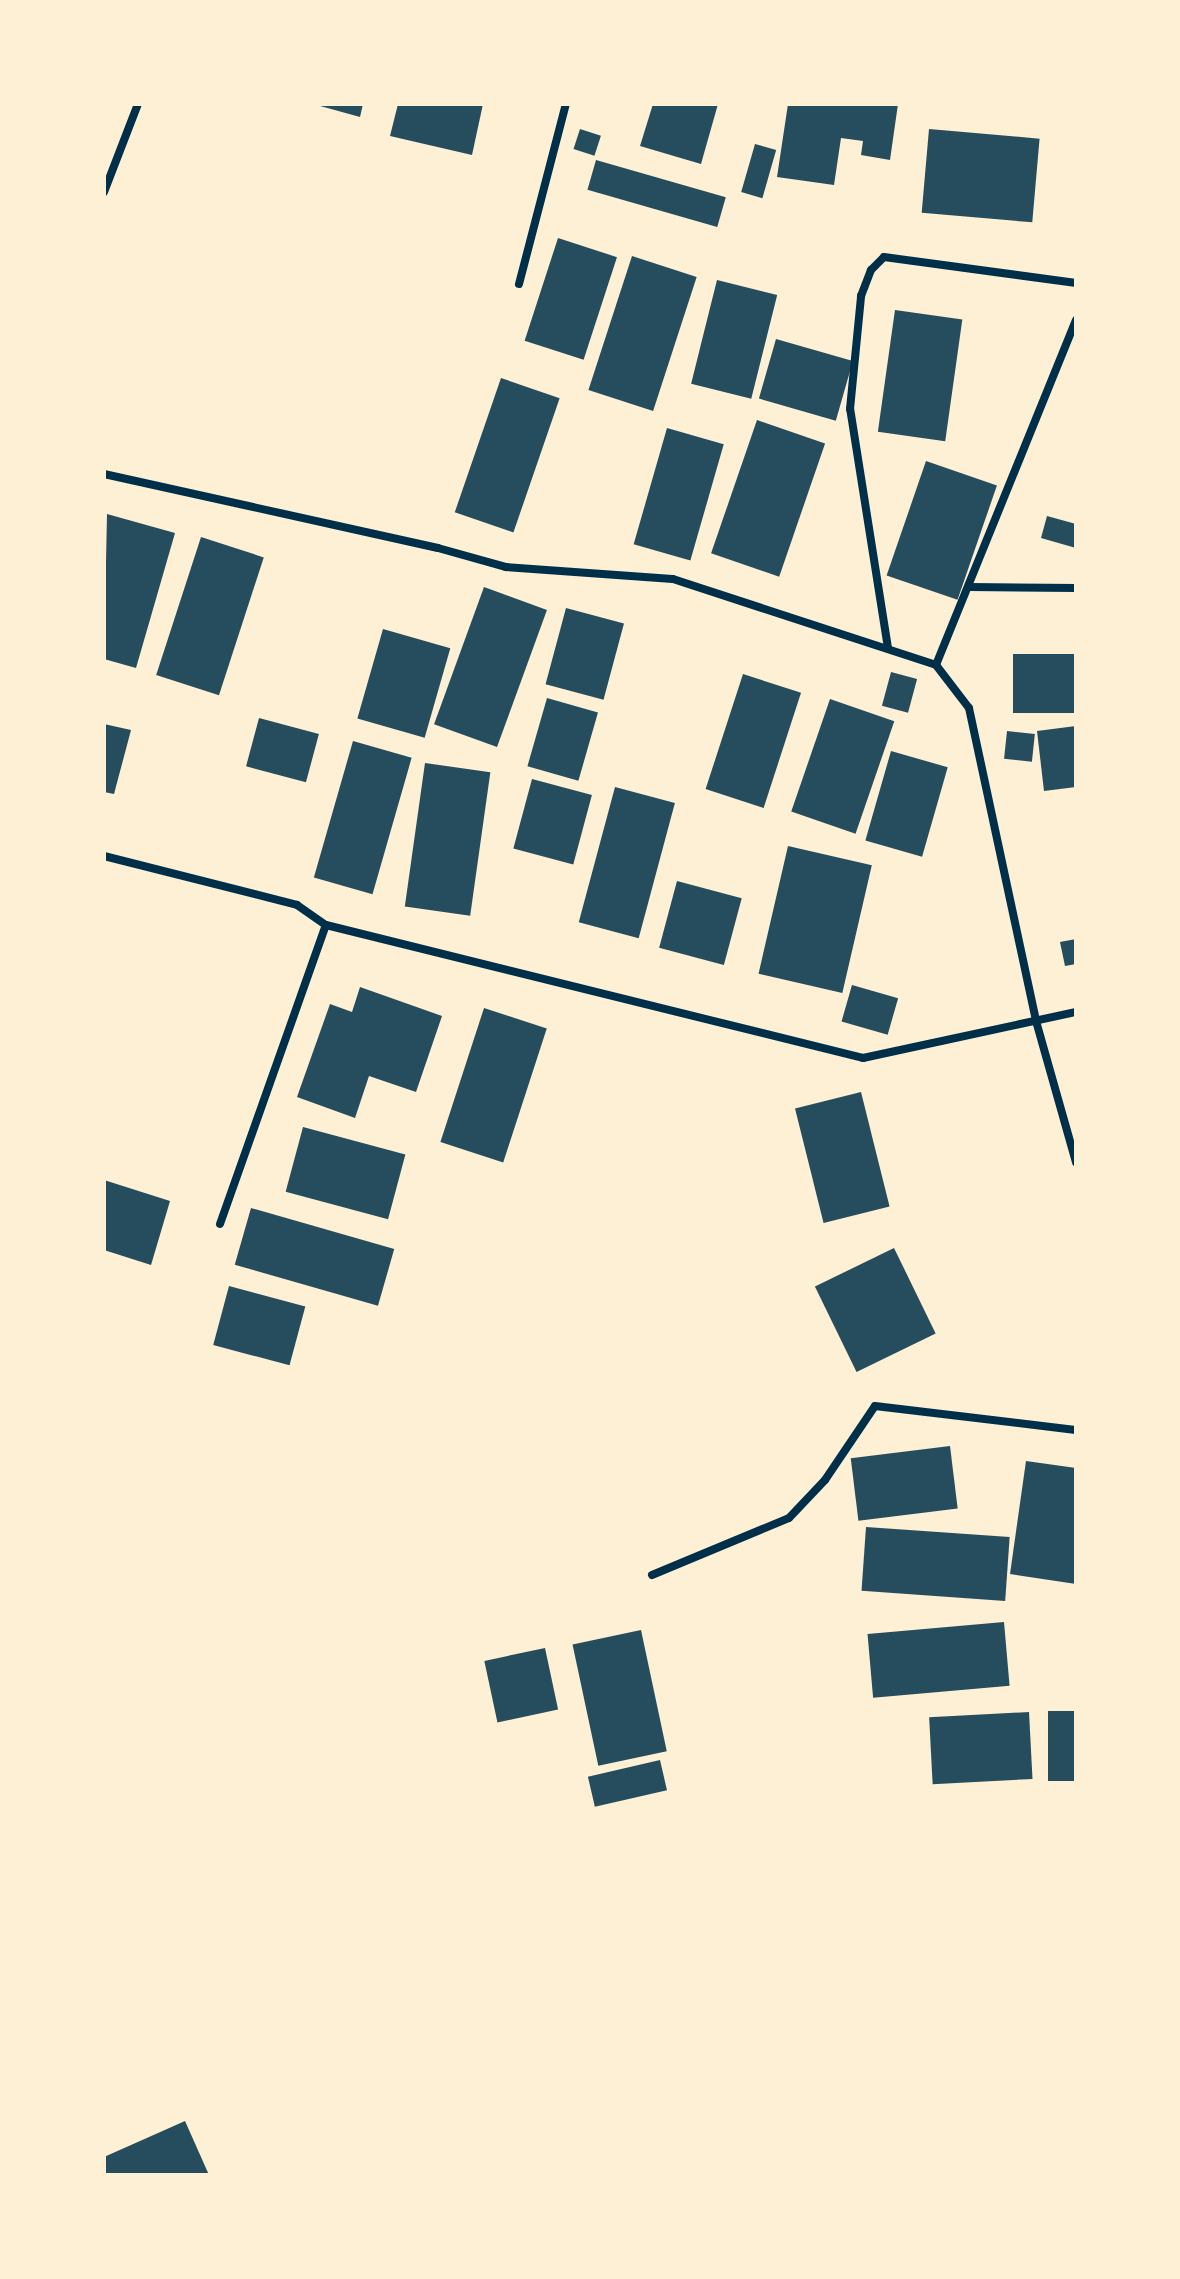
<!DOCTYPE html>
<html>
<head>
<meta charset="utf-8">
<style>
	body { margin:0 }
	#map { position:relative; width:1180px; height:2279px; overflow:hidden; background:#fdf0d5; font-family:"Sofia Sans Condensed",sans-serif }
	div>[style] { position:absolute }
	.building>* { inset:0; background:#264d5e; transform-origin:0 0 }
	.minor>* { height:8px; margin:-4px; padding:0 4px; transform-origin:4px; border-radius:4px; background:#003049 }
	span { translate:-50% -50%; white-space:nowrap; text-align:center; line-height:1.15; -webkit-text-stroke:8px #fdf0d5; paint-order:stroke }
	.frame { position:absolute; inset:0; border:106px solid #fdf0d5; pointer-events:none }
</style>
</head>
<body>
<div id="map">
	<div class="building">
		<div style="clip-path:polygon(313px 104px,363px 104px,360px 117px)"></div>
		<div style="clip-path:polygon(398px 104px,483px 104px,472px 155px,390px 136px)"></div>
		<div style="clip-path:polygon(653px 104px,718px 104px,701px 164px,640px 146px)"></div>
		<div style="clip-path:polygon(788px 104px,898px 104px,890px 160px,861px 155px,863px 141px,841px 138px,834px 185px,777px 177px)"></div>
		<div style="left:580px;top:129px;width:22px;height:21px;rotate:18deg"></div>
		<div style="left:929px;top:129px;width:111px;height:84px;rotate:5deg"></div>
		<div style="left:755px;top:144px;width:22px;height:50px;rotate:16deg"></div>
		<div style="left:596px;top:160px;width:135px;height:31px;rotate:16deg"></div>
		<div style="left:558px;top:238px;width:62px;height:108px;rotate:18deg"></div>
		<div style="left:632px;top:256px;width:68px;height:141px;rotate:18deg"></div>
		<div style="left:717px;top:280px;width:62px;height:107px;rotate:14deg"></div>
		<div style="left:895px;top:310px;width:68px;height:123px;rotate:8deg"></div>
		<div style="left:776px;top:339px;width:80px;height:62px;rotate:16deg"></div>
		<div style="left:501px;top:378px;width:62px;height:142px;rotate:19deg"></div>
		<div style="left:757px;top:420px;width:72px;height:141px;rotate:19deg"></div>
		<div style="left:667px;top:428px;width:59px;height:121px;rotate:16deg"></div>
		<div style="left:926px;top:461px;width:75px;height:121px;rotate:19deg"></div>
		<div style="clip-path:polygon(107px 514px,175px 533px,136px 668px,104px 659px)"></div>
		<div style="clip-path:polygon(1047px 516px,1076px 524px,1076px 548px,1041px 538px)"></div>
		<div style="left:201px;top:537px;width:66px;height:145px;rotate:18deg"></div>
		<div style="left:484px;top:587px;width:67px;height:146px;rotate:20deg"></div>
		<div style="left:566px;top:608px;width:60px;height:79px;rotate:15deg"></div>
		<div style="left:383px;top:629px;width:70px;height:93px;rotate:16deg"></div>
		<div style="left:1076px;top:654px;width:59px;height:63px;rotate:90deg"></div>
		<div style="left:891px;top:672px;width:27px;height:35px;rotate:15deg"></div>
		<div style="left:743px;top:674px;width:61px;height:121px;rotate:18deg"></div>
		<div style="left:547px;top:698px;width:53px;height:71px;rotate:16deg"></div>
		<div style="left:830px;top:699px;width:68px;height:119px;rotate:19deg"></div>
		<div style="left:259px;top:718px;width:62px;height:50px;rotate:15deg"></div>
		<div style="clip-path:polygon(104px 724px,131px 730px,114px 794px,104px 792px)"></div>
		<div style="clip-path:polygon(1076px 726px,1076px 787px,1044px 791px,1037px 731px)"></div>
		<div style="left:1007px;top:731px;width:28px;height:28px;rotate:6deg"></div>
		<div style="left:353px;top:741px;width:61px;height:142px;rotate:16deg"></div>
		<div style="left:891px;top:751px;width:59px;height:93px;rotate:16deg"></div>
		<div style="left:425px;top:763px;width:66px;height:145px;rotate:8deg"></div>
		<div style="left:532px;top:779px;width:62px;height:72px;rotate:15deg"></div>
		<div style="left:615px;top:787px;width:62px;height:140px;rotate:15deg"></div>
		<div style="left:788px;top:846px;width:86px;height:131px;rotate:13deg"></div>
		<div style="left:677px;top:881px;width:67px;height:69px;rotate:15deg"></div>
		<div style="clip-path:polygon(1076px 939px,1076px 964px,1065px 966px,1060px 942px)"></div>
		<div style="left:852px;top:985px;width:48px;height:38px;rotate:16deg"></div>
		<div style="clip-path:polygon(360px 987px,442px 1016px,416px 1092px,369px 1076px,355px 1118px,297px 1097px,330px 1004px,352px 1012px)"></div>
		<div style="left:484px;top:1008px;width:66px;height:141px;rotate:18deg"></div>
		<div style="left:861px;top:1092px;width:118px;height:68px;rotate:76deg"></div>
		<div style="left:303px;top:1127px;width:106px;height:67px;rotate:15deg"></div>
		<div style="clip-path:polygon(104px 1180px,170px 1201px,151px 1265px,104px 1250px)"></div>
		<div style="left:251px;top:1208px;width:149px;height:59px;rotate:16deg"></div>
		<div style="left:894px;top:1248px;width:95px;height:88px;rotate:64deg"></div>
		<div style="left:229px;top:1286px;width:79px;height:61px;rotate:15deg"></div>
		<div style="left:950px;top:1446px;width:63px;height:100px;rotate:83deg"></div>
		<div style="clip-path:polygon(1026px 1461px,1076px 1468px,1076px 1584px,1010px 1574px)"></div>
		<div style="left:866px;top:1527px;width:144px;height:64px;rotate:4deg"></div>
		<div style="left:1004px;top:1622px;width:64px;height:137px;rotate:85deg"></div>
		<div style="left:641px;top:1630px;width:124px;height:70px;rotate:78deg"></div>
		<div style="left:545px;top:1648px;width:63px;height:62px;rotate:78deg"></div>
		<div style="left:1076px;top:1711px;width:70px;height:28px;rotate:90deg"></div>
		<div style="left:1029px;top:1712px;width:67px;height:100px;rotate:87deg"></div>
		<div style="left:660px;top:1760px;width:31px;height:74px;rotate:77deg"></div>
		<div style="clip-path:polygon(185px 2121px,209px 2175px,104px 2175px,104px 2157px)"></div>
	</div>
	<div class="minor">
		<div style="left:104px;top:192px;width:94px;rotate:-68.9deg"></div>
		<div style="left:519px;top:284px;width:186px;rotate:-75.4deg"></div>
		<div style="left:1076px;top:320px;width:372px;rotate:112.1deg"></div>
		<div style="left:936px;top:665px;width:54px;rotate:52.5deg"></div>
		<div style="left:969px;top:708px;width:320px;rotate:77.9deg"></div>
		<div style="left:1036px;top:1021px;width:147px;rotate:74.2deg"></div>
		<div style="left:104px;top:474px;width:342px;rotate:12.5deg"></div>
		<div style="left:438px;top:548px;width:71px;rotate:15.6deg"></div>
		<div style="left:506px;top:567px;width:167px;rotate:4.1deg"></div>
		<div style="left:673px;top:579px;width:277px;rotate:18.1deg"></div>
		<div style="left:969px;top:587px;width:107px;rotate:0.5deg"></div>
		<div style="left:888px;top:648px;width:242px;rotate:-99deg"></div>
		<div style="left:850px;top:409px;width:114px;rotate:-84.4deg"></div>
		<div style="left:861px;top:296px;width:28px;rotate:-69deg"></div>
		<div style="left:871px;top:270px;width:18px;rotate:-45deg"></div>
		<div style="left:884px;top:257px;width:194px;rotate:7.7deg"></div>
		<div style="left:104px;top:856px;width:199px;rotate:14.2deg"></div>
		<div style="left:297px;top:905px;width:35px;rotate:35deg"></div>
		<div style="left:326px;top:925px;width:553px;rotate:13.91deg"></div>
		<div style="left:863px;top:1058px;width:218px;rotate:-12.2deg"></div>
		<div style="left:220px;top:1224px;width:317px;rotate:-70.5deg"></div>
		<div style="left:652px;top:1575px;width:148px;rotate:-22.6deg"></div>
		<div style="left:789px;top:1518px;width:52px;rotate:-46.5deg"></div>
		<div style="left:825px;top:1480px;width:89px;rotate:-56deg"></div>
		<div style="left:875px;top:1406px;width:202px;rotate:6.8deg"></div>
	</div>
	<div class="frame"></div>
</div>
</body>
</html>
